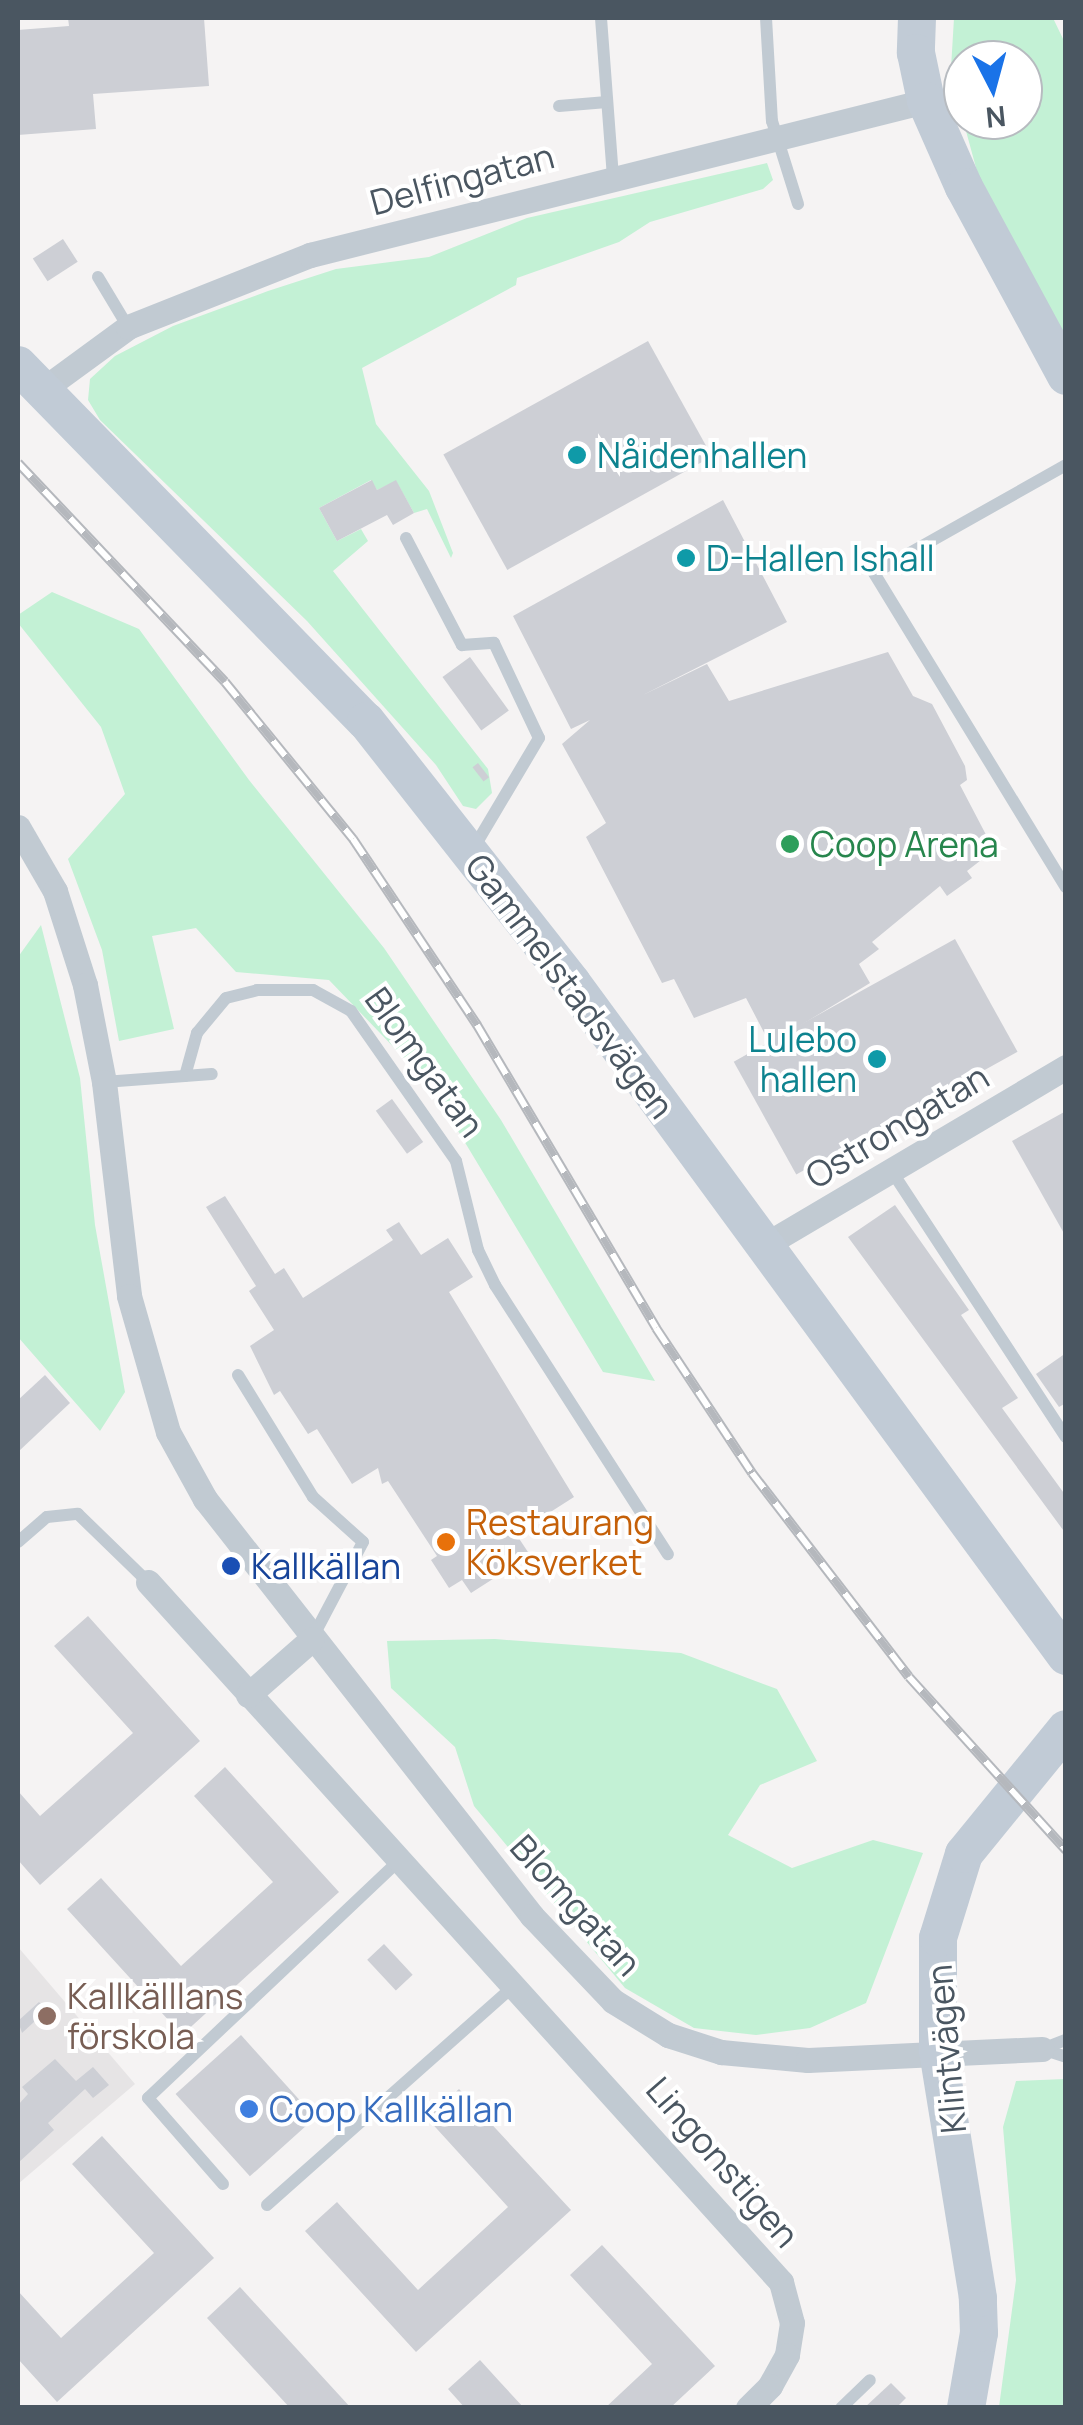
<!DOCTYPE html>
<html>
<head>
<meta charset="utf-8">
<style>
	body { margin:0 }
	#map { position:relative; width:1083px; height:2425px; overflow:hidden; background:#f5f3f3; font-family:Manrope,sans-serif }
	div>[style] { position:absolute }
	.education>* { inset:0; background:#e6e4e5 }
	.green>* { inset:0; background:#c3f1d5 }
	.building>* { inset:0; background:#cdcfd5; transform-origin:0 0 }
	.lane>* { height:12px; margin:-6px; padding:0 6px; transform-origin:6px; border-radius:6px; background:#c1cad2 }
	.street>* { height:25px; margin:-12.5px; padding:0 12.5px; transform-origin:12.5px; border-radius:12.5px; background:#c1cad2 }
	.secondary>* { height:38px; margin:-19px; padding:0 19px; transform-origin:19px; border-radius:19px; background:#c1cbd6 }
	.rail>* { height:10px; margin-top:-5px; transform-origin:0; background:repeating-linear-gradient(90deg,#fff 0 19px,#b5b8bd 0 38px); box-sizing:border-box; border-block:2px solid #b5b8bd }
	.dots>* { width:28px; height:28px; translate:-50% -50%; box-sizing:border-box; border:5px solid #fff; border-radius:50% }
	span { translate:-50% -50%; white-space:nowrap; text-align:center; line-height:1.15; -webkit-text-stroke:8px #fff; paint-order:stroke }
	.street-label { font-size:35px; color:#4a5661 }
	.culture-label { font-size:35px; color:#0d838f }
	.left { translate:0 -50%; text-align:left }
	.right { translate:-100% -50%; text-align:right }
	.leisure-label { font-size:35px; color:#27864d }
	.food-label { font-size:35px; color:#c56008 }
	.transit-label { font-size:35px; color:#164399 }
	.education-label { font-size:35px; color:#785e54 }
	.shop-label { font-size:35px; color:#366cbe }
	.frame { position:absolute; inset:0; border:20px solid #4a5661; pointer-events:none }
	.north { position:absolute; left:943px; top:40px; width:100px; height:100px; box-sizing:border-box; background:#fff; border:2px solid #b7bbc0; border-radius:50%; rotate:174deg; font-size:28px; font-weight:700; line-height:40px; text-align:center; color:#4a5661 }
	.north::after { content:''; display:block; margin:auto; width:35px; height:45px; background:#1a73e8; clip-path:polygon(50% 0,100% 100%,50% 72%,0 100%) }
</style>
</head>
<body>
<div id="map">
	<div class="education">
		<div style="clip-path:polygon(18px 1947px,135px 2084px,18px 2184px)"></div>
	</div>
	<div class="green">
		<div style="clip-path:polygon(954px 18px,1053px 18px,1065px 43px,1065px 340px,978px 175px,963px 120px,1023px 120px,1023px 60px,963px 60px,963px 119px,951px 68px)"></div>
		<div style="clip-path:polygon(767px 163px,773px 180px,763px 189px,650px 222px,619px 242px,517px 278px,516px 285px,362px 368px,376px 424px,429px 491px,453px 553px,451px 558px,427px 509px,414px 513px,396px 481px,377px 490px,371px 480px,319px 508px,337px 541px,361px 529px,368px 541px,333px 571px,488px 769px,492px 793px,476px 809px,463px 806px,436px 765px,307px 621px,100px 420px,88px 400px,90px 379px,115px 356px,173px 326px,268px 291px,336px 269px,429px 257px,527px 218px)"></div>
		<div style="clip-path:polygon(52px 592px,139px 629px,249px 780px,384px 948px,501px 1120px,655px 1381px,603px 1372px,431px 1086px,329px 980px,236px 972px,196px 928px,152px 936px,174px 1029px,119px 1041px,102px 950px,68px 859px,125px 794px,101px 727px,18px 623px,18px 615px)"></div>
		<div style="clip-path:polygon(41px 925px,80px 1078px,95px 1225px,125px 1392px,100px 1431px,18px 1337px,18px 957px)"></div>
		<div style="clip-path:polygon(495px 1639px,681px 1653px,777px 1689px,817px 1761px,760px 1785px,728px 1835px,792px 1868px,873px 1840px,923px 1853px,866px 2003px,810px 2028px,756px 2035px,694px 2028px,625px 1988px,474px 1806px,455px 1747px,391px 1688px,387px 1641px)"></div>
		<div style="clip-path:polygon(1065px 2079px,1065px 2407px,999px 2407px,1016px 2280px,1003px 2127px,1016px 2081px)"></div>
	</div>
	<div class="building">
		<div style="clip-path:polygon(68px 18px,204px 18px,209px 86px,93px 94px,96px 129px,18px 135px,18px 30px,69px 26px)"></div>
		<div style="left:63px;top:239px;width:27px;height:36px;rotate:57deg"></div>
		<div style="left:648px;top:341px;width:132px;height:234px;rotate:61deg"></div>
		<div style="clip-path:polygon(372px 480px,377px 490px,396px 480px,414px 513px,393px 525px,387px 515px,337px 541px,319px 508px)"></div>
		<div style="clip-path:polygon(723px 500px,787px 622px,643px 695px,707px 664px,729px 701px,888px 652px,913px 696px,932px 704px,965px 766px,967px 780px,960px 785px,994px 850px,967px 871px,972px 878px,947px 896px,940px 886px,872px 942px,879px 949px,859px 964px,870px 983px,770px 1044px,746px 998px,694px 1018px,674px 979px,662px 983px,586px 837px,606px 823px,562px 744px,590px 720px,571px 729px,513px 616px)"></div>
		<div style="left:470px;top:657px;width:66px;height:34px;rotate:54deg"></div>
		<div style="left:478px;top:763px;width:18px;height:7px;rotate:52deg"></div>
		<div style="left:955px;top:939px;width:129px;height:253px;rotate:61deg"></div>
		<div style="left:392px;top:1099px;width:53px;height:20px;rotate:54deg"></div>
		<div style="clip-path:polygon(1066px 1111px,1066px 1237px,1012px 1141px)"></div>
		<div style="clip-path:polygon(225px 1196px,275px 1274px,284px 1268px,303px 1298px,393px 1240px,386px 1230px,399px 1222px,421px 1255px,448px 1238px,473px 1277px,449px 1292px,574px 1497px,516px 1534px,530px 1555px,471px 1593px,462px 1580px,449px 1588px,431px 1560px,437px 1556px,388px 1481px,382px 1484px,378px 1468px,352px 1484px,317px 1429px,308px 1434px,280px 1391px,274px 1395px,250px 1346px,274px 1330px,249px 1291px,256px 1286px,206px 1207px)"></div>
		<div style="clip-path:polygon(895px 1205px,969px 1310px,961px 1315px,1018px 1398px,1002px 1408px,1066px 1496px,1066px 1534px,848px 1237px)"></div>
		<div style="clip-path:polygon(1066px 1353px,1066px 1403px,1059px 1407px,1036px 1374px)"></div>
		<div style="clip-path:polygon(45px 1375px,70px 1403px,18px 1452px,18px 1400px)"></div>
		<div style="clip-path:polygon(88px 1616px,200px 1741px,40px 1885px,18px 1860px,18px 1791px,40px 1816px,133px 1733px,54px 1646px)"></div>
		<div style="clip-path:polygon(225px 1767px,339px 1892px,182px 2035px,67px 1909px,101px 1878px,181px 1966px,273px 1882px,194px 1796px)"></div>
		<div style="left:384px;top:1944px;width:42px;height:23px;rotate:47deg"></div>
		<div style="clip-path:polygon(39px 2002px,47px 2010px,22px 2033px,18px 2021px)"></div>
		<div style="left:241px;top:2035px;width:111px;height:88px;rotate:48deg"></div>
		<div style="clip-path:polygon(55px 2059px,76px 2081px,93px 2067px,109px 2085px,93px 2098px,85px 2089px,48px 2123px,54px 2130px,18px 2163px,18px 2105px,28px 2094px,22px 2087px)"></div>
		<div style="clip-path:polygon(459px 2089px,571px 2210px,416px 2352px,305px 2231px,337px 2202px,418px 2290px,508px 2207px,427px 2118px)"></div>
		<div style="clip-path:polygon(102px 2136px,214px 2258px,57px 2402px,18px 2359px,18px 2291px,61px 2338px,154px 2253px,72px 2164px)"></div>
		<div style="clip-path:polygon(602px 2245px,715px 2366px,670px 2408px,605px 2408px,652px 2364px,570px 2275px)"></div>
		<div style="clip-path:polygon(240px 2287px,296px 2348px,351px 2408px,290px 2408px,207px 2318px)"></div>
		<div style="clip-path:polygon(480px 2360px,500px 2382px,524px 2408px,465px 2408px,448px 2389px)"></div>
		<div style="clip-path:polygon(891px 2383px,906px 2398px,896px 2408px,864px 2408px)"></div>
	</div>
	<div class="lane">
		<div style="left:601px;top:18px;width:158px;rotate:85.7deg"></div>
		<div style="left:766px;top:18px;width:103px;rotate:86.7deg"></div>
		<div style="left:772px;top:121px;width:87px;rotate:72.6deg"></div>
		<div style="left:559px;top:106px;width:48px;rotate:-4.8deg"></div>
		<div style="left:98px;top:277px;width:58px;rotate:59deg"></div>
		<div style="left:1066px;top:465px;width:220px;rotate:150.6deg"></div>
		<div style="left:874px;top:573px;width:368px;rotate:58.6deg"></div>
		<div style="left:406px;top:538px;width:121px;rotate:62.4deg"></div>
		<div style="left:462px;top:645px;width:32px;rotate:-4deg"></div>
		<div style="left:494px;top:643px;width:105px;rotate:64.7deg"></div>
		<div style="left:539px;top:738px;width:131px;rotate:120.7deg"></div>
		<div style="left:185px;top:1076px;width:45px;rotate:-74.4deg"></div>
		<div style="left:197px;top:1033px;width:45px;rotate:-50.4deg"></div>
		<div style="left:226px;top:998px;width:32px;rotate:-14deg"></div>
		<div style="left:257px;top:990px;width:56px"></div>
		<div style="left:313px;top:990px;width:43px;rotate:28.9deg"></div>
		<div style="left:351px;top:1011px;width:183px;rotate:55deg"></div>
		<div style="left:456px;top:1161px;width:92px;rotate:76.1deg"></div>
		<div style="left:478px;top:1250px;width:39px;rotate:64deg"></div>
		<div style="left:495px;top:1285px;width:320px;rotate:57.3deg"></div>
		<div style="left:104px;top:1082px;width:108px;rotate:-4.2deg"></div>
		<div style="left:891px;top:1170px;width:319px;rotate:56.8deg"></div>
		<div style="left:238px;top:1375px;width:143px;rotate:58.4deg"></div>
		<div style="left:313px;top:1497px;width:67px;rotate:42deg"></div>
		<div style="left:363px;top:1542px;width:107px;rotate:117.8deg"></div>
		<div style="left:18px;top:1542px;width:38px;rotate:-41deg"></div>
		<div style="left:47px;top:1517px;width:31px;rotate:-6deg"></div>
		<div style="left:78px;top:1514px;width:98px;rotate:44.2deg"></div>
		<div style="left:1042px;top:2049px;width:25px;rotate:18deg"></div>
		<div style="left:1042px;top:2049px;width:26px;rotate:-21deg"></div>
		<div style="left:223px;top:2184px;width:114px;rotate:-131.1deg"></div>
		<div style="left:148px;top:2098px;width:345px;rotate:-43.4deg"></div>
		<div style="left:267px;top:2205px;width:330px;rotate:-41.6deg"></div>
		<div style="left:841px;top:2408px;width:40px;rotate:-44deg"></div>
	</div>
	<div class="street">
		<div style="left:42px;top:390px;width:107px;rotate:-36.2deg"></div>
		<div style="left:128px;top:327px;width:196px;rotate:-21.6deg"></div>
		<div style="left:310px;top:255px;width:635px;rotate:-14.04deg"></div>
		<div style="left:18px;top:827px;width:74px;rotate:60deg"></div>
		<div style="left:55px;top:891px;width:99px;rotate:72.3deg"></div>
		<div style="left:85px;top:985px;width:99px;rotate:78.9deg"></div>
		<div style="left:104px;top:1082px;width:215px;rotate:83.3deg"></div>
		<div style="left:129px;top:1296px;width:141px;rotate:74deg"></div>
		<div style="left:168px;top:1432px;width:77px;rotate:61.1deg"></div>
		<div style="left:205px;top:1499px;width:530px;rotate:51.9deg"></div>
		<div style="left:532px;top:1916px;width:117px;rotate:46.4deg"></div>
		<div style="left:613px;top:2001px;width:65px;rotate:31.7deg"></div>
		<div style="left:668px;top:2035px;width:56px;rotate:17.8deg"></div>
		<div style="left:721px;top:2052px;width:87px;rotate:5.3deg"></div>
		<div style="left:808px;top:2060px;width:234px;rotate:-2.7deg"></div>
		<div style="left:765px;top:1245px;width:350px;rotate:-30.6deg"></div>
		<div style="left:148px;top:1582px;width:944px;rotate:47.88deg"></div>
		<div style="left:781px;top:2282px;width:42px;rotate:75deg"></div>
		<div style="left:792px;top:2323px;width:32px;rotate:99deg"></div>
		<div style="left:787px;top:2355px;width:35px;rotate:119deg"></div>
		<div style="left:770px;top:2386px;width:31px;rotate:135deg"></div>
		<div style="left:248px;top:1695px;width:85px;rotate:-41.2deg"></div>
	</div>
	<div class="secondary">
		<div style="left:917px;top:18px;width:35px;rotate:92deg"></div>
		<div style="left:916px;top:53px;width:49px;rotate:78.2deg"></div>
		<div style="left:926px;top:101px;width:94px;rotate:66.2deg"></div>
		<div style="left:964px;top:187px;width:215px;rotate:61.6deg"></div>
		<div style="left:18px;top:365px;width:498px;rotate:45.7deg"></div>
		<div style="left:366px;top:721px;width:333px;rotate:51.8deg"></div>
		<div style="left:572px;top:983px;width:835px;rotate:53.72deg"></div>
		<div style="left:966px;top:2408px;width:76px;rotate:-80.2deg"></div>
		<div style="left:979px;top:2333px;width:35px;rotate:-92deg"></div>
		<div style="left:978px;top:2298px;width:251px;rotate:-99.2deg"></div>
		<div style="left:938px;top:2050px;width:112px;rotate:-90deg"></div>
		<div style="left:938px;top:1938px;width:88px;rotate:-72.8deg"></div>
		<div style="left:964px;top:1854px;width:161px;rotate:-50.8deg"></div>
	</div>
	<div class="rail">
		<div style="left:18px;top:463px;width:301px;rotate:46.6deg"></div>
		<div style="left:225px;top:682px;width:203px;rotate:50.8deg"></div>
		<div style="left:353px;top:839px;width:224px;rotate:56.3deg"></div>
		<div style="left:477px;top:1025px;width:352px;rotate:59.4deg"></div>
		<div style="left:656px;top:1328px;width:174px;rotate:56.5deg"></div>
		<div style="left:752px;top:1473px;width:257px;rotate:52.4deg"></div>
		<div style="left:909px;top:1677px;width:234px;rotate:47.8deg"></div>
	</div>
	<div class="dots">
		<div style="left:577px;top:455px;background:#0f9aa8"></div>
		<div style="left:686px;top:558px;background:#0f9aa8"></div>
		<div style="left:790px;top:844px;background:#2e9e5b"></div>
		<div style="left:877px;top:1059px;background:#0f9aa8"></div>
		<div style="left:446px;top:1542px;background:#e8710a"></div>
		<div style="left:231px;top:1566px;background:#1a4fb4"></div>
		<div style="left:47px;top:2016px;background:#8d6e63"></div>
		<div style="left:249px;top:2109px;background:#3f7fe0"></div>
	</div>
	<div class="street-label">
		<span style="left:462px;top:179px;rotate:-15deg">Delfingatan</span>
		<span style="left:570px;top:986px;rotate:53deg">Gammelstadsvägen</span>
		<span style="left:425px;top:1062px;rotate:54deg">Blomgatan</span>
		<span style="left:897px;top:1126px;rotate:-31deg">Ostrongatan</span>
		<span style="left:576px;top:1905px;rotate:48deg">Blomgatan</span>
		<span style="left:946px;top:2049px;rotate:-95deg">Klintvägen</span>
		<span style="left:723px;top:2162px;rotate:49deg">Lingonstigen</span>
	</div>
	<div class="culture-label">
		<span class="left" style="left:597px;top:455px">Nåidenhallen</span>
		<span class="left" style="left:706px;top:558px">D-Hallen Ishall</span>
		<span class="right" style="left:857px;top:1059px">Lulebo<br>hallen</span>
	</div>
	<div class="leisure-label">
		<span class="left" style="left:810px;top:844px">Coop Arena</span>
	</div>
	<div class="food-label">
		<span class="left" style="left:466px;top:1542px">Restaurang<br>Köksverket</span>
	</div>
	<div class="transit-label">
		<span class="left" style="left:251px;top:1566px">Kallkällan</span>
	</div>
	<div class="education-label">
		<span class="left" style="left:67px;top:2016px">Kallkälllans<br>förskola</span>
	</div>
	<div class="shop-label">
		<span class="left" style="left:269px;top:2109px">Coop Kallkällan</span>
	</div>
	<div class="frame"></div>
	<div class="north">N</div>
</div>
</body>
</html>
